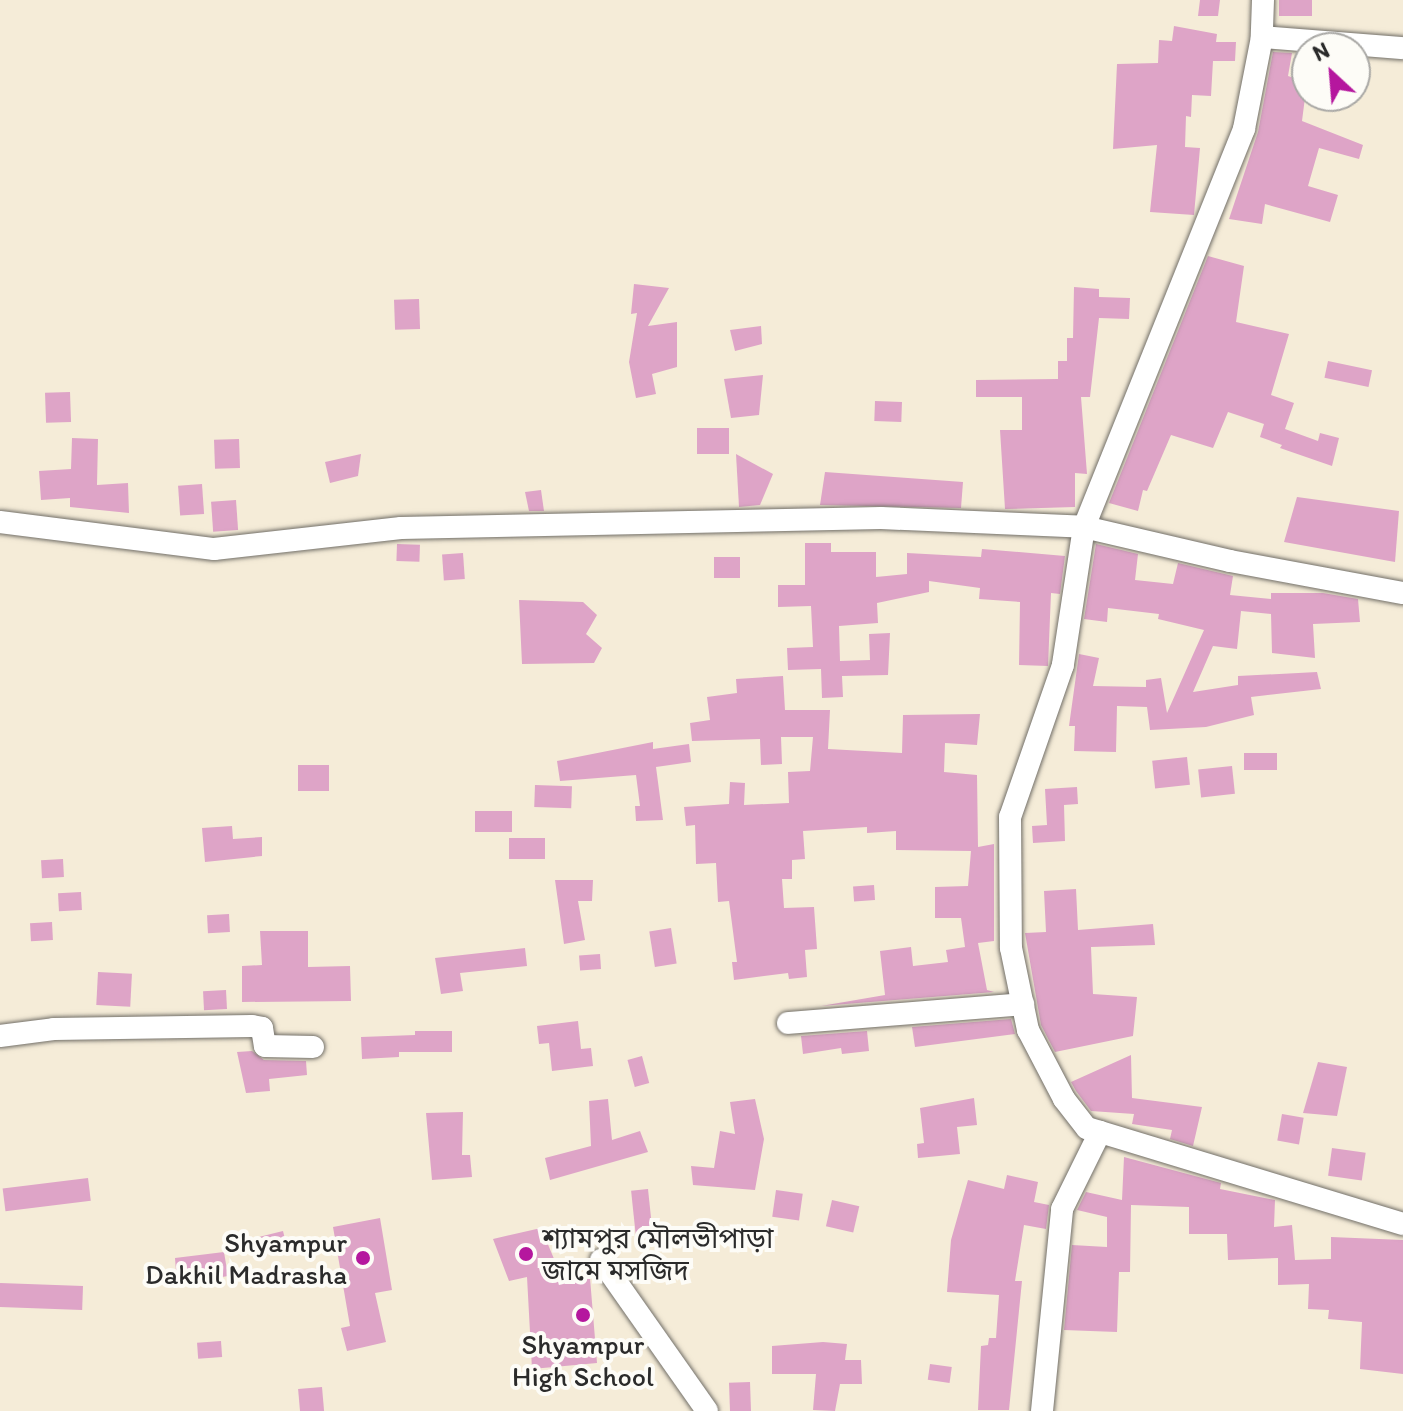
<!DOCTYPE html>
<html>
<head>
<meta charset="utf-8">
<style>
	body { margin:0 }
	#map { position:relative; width:1403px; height:1411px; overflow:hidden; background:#f5ecd8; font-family:Itim,"Noto Sans Bengali",sans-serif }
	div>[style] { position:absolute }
	.building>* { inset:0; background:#dea4c7; transform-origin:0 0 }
	.roads { filter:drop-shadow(0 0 2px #726f68) drop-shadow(0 0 2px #726f68) }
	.minor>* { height:22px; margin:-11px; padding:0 11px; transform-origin:11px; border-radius:11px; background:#fff }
	.dots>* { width:22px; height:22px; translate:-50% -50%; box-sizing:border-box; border:4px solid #fdfcf7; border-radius:50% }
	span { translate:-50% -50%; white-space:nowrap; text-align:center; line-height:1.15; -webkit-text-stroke:8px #fdfcf7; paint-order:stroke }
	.poi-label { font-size:28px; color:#2b2b2b }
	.left { translate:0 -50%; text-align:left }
	.right { translate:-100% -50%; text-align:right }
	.north { position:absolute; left:1291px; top:32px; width:80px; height:80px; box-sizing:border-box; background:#fdfcf7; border:2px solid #a9a8a5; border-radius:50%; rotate:334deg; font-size:22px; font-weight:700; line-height:32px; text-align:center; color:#2b2b2b }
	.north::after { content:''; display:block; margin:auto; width:28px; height:36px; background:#b5179e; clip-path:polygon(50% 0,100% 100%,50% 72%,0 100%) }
</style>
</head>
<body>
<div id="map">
	<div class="building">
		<div style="clip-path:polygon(1200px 0,1220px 0,1218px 16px,1198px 16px)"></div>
		<div style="left:1279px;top:0;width:33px;height:16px"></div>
		<div style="clip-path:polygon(1174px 26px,1217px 34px,1216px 42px,1236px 42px,1235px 61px,1213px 61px,1211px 96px,1192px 95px,1191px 117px,1186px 116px,1185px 147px,1200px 148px,1194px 215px,1150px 212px,1157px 145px,1113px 149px,1117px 64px,1158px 63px,1159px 40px,1172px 41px)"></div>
		<div style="clip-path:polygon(1273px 52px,1292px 53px,1288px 76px,1307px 82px,1302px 121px,1363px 145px,1359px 159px,1319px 148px,1308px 186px,1338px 195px,1330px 222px,1265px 204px,1262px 224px,1229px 219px,1258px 132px)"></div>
		<div style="clip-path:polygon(1208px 256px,1244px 266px,1236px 322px,1289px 334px,1271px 395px,1294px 403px,1285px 429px,1318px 441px,1320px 433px,1339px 438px,1332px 466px,1280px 448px,1282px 445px,1260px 437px,1264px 424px,1228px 412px,1213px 448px,1171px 435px,1147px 491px,1143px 490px,1138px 511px,1109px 503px)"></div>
		<div style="clip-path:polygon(634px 284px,669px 288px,648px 326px,677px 322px,677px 367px,652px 374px,656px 394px,636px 398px,629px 362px,637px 313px,631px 314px)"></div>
		<div style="clip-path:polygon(1074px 287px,1099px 289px,1099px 297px,1130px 298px,1129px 319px,1099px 318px,1090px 397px,1081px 397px,1087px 474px,1075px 473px,1075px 507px,1005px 509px,1000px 430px,1022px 430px,1022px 397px,976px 397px,976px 380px,1058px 379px,1058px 361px,1067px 361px,1067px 338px,1073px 338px)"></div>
		<div style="left:419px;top:299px;width:30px;height:25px;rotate:88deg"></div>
		<div style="clip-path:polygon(761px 326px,762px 344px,735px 351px,730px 330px)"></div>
		<div style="left:1328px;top:361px;width:45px;height:17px;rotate:12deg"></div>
		<div style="clip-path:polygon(763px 375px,759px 415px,731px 418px,724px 379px)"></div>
		<div style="left:70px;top:392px;width:30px;height:25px;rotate:88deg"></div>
		<div style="left:875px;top:401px;width:27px;height:20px;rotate:2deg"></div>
		<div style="left:697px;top:428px;width:32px;height:26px"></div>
		<div style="clip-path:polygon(72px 438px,98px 439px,97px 485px,128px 483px,129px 513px,70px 507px,70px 498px,41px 500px,39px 471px,71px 469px)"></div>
		<div style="left:239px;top:439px;width:29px;height:25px;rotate:88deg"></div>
		<div style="clip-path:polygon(361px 454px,358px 476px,330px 483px,325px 462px)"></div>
		<div style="clip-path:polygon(736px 454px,773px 474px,760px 505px,739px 507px)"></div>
		<div style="clip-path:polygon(825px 472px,963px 482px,961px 508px,820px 505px)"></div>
		<div style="left:202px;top:484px;width:30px;height:24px;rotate:86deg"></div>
		<div style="clip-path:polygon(541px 490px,544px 511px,529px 511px,525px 492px)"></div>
		<div style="clip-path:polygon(1297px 497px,1399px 511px,1395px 562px,1284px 542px)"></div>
		<div style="left:236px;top:500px;width:30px;height:25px;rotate:86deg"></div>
		<div style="clip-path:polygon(805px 543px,831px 543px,831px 552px,876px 552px,876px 577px,907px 574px,907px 553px,981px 557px,982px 549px,1065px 556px,1060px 594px,1051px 593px,1048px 666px,1019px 665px,1020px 602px,979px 599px,980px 588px,929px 581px,929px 592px,877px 603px,878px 623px,839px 626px,840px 661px,870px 660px,869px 634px,890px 633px,888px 675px,842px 676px,843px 697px,822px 698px,821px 669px,788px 670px,787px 648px,813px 647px,811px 606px,778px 607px,778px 585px,805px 585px)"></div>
		<div style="left:397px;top:544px;width:23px;height:17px;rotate:2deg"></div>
		<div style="clip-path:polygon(1096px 544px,1138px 554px,1135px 580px,1173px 584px,1178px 563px,1233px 576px,1230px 595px,1271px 599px,1271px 593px,1323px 593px,1358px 599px,1360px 622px,1313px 624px,1315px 658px,1272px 653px,1271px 614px,1241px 611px,1237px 649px,1213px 646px,1193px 692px,1238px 685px,1238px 676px,1317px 672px,1321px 689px,1251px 697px,1254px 715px,1206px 727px,1150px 730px,1147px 707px,1117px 706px,1116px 752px,1074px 751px,1075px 726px,1069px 726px,1079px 654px,1099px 658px,1093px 686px,1146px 687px,1146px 680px,1161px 678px,1167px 713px,1204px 630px,1158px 619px,1159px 614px,1108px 608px,1107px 622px,1084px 619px)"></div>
		<div style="left:463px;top:553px;width:26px;height:21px;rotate:86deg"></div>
		<div style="left:714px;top:557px;width:26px;height:21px"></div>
		<div style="clip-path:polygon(519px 600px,583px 602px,597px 615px,586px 634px,602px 648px,594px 663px,522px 664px)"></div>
		<div style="clip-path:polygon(783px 676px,785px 710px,830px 710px,828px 749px,902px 753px,903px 715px,980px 714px,977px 745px,945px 743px,944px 772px,977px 775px,978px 847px,994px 844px,994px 941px,978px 943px,987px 990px,994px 992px,821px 1006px,885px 995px,880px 951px,911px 947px,913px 966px,948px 962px,946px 950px,965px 947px,961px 918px,935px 918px,935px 887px,968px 886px,971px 851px,896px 850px,896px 831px,867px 833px,867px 827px,803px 831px,805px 859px,792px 860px,792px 879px,782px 879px,784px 908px,814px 907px,817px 949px,805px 950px,807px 977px,789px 979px,788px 973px,734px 980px,732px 962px,737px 962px,729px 901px,718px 902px,716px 863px,696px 864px,695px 825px,686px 826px,684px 807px,729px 804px,730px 782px,745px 783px,744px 805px,789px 803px,788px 772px,810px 771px,813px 737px,781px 737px,782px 764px,761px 765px,760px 739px,692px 741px,690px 723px,710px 720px,707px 697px,737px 693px,736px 679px)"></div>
		<div style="clip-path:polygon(653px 742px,653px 749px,689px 744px,691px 762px,656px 767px,663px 820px,636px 821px,635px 806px,640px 806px,636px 775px,560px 781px,557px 761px)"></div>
		<div style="left:1277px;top:753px;width:17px;height:33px;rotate:90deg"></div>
		<div style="left:1187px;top:757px;width:28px;height:35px;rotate:84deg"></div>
		<div style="left:298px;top:765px;width:31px;height:26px"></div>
		<div style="left:1232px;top:766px;width:28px;height:34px;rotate:84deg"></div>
		<div style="left:535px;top:785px;width:37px;height:22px;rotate:2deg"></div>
		<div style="clip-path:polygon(1077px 787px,1078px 804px,1064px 805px,1065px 841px,1033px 843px,1032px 826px,1047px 825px,1045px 789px)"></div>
		<div style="left:475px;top:811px;width:37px;height:21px"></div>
		<div style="clip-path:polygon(232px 826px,233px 839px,262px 837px,262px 856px,205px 862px,202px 828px)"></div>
		<div style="left:509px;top:838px;width:36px;height:21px"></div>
		<div style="left:63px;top:859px;width:18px;height:22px;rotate:87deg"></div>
		<div style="clip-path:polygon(555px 880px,593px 880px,592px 901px,578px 901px,585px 940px,564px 944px)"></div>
		<div style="left:874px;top:885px;width:15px;height:21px;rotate:86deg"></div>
		<div style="clip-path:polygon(1076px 889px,1078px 930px,1153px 924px,1155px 945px,1091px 947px,1093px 994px,1137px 997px,1133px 1036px,1055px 1052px,1041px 1025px,1025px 933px,1046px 932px,1044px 891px)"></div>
		<div style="left:81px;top:892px;width:18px;height:23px;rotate:87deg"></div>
		<div style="left:229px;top:914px;width:18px;height:22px;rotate:87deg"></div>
		<div style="left:52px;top:922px;width:18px;height:22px;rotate:87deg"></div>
		<div style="left:671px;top:928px;width:36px;height:22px;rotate:81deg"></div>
		<div style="clip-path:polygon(260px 931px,308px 931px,308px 967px,350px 966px,351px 1001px,242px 1002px,242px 966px,262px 965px)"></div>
		<div style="clip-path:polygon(525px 948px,527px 966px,460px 973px,463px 991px,441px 994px,435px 958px)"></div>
		<div style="left:600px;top:954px;width:15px;height:21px;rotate:86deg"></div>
		<div style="left:98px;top:972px;width:34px;height:33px;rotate:3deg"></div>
		<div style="left:226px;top:990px;width:19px;height:23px;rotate:87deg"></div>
		<div style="clip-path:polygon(1011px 1019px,1015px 1034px,915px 1047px,912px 1027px)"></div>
		<div style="clip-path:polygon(578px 1021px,581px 1049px,591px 1048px,593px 1066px,552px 1071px,549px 1043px,539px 1044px,537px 1026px)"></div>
		<div style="clip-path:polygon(415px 1031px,452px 1031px,452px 1052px,399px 1052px,399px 1057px,362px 1059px,361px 1037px,415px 1035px)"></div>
		<div style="clip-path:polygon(867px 1031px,869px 1051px,842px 1054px,841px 1048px,803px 1054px,801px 1036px)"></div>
		<div style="clip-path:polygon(252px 1051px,264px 1060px,306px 1061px,307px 1075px,269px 1079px,270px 1091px,246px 1093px,237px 1052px)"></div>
		<div style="clip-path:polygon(1131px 1055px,1132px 1098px,1202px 1107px,1193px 1146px,1170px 1139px,1172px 1130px,1132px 1124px,1134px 1114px,1091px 1111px,1076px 1091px,1071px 1082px)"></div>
		<div style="left:642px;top:1056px;width:28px;height:15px;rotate:75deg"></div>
		<div style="clip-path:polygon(1318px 1062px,1347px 1067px,1337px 1116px,1303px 1113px)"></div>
		<div style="clip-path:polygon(974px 1098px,977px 1125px,957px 1127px,960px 1154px,918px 1158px,917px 1144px,924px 1143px,920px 1108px)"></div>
		<div style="clip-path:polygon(608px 1099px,612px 1140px,640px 1131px,648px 1152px,550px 1180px,545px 1158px,591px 1146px,589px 1101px)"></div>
		<div style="clip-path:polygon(755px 1099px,764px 1139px,755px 1190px,693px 1185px,691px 1166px,714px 1168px,720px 1131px,735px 1134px,730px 1102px)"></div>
		<div style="clip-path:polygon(463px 1112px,462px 1155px,470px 1155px,472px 1177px,432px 1180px,426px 1113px)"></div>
		<div style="left:1282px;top:1114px;width:22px;height:27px;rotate:10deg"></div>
		<div style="left:1332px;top:1148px;width:34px;height:28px;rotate:8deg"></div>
		<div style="clip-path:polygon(1124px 1157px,1221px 1183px,1220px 1189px,1275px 1200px,1274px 1227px,1292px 1225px,1295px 1260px,1331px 1259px,1331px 1237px,1403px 1240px,1403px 1374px,1360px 1369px,1362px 1322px,1328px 1319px,1329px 1310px,1308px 1309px,1309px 1284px,1278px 1285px,1278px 1258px,1228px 1260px,1227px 1234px,1189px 1234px,1189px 1207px,1131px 1205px,1130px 1272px,1119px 1272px,1117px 1332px,1064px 1330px,1072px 1245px,1107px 1247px,1107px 1217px,1077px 1210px,1086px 1192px,1122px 1200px)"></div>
		<div style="clip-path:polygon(1007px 1175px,1038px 1182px,1034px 1202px,1049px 1205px,1046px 1229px,1024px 1225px,1015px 1281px,1022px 1281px,1009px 1410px,978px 1410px,981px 1346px,988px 1345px,989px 1338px,996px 1338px,999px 1295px,947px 1292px,951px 1240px,968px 1180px,1004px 1189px)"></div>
		<div style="left:88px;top:1178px;width:23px;height:86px;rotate:83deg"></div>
		<div style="left:648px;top:1189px;width:44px;height:17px;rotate:84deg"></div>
		<div style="left:776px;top:1190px;width:27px;height:27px;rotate:8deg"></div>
		<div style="left:832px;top:1200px;width:28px;height:27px;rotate:13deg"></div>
		<div style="clip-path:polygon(380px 1218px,392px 1290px,375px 1293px,386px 1342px,347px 1351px,341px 1328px,350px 1326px,333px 1227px)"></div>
		<div style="clip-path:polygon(541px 1228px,563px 1280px,590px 1278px,597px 1363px,532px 1369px,527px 1277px,509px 1281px,493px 1239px)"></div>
		<div style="left:283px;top:1231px;width:16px;height:24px;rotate:76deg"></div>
		<div style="clip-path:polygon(224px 1252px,228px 1276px,177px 1285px,175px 1258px)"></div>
		<div style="left:83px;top:1286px;width:24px;height:83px;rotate:92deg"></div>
		<div style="left:221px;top:1341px;width:16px;height:24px;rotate:86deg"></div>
		<div style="clip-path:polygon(823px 1342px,847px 1344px,845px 1360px,861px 1360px,862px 1384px,840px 1384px,835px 1411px,813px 1410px,816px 1374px,772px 1374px,772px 1346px)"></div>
		<div style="left:930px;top:1364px;width:22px;height:16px;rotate:8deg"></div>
		<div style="left:750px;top:1382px;width:29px;height:21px;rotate:88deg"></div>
		<div style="left:322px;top:1387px;width:24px;height:24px;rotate:85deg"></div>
	</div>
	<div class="roads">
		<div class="minor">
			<div style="left:1263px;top:0;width:37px;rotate:92deg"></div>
			<div style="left:1262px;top:37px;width:94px;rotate:101.1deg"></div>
			<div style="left:1244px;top:129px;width:429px;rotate:111.9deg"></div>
			<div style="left:1084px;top:527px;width:140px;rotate:98.7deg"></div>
			<div style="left:1063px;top:665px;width:161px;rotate:109.2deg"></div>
			<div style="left:1010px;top:817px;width:131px;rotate:89.6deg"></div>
			<div style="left:1011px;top:948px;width:84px;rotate:78.3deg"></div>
			<div style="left:1028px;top:1030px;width:78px;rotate:62.4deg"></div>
			<div style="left:1064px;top:1099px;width:37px;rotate:52deg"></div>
			<div style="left:1087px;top:1128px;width:330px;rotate:16.9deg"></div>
			<div style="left:1262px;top:37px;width:141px;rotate:4.5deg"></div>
			<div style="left:0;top:522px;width:216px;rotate:7.2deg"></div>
			<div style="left:214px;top:549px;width:188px;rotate:-6.4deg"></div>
			<div style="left:401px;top:528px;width:480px;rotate:-1.2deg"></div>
			<div style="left:881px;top:518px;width:203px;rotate:2.5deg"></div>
			<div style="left:1084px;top:527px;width:150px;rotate:13.1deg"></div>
			<div style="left:1230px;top:561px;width:176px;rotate:10.5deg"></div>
			<div style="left:788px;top:1023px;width:236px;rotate:-4.6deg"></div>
			<div style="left:0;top:1036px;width:54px;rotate:-7.4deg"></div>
			<div style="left:54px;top:1029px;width:198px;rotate:-0.9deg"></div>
			<div style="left:252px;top:1026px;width:10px;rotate:11deg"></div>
			<div style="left:262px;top:1028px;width:18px;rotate:81deg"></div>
			<div style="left:265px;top:1046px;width:48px;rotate:1.2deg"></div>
			<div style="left:601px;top:1260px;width:184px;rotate:54.9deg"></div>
			<div style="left:1042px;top:1411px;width:203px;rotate:-84.3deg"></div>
			<div style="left:1062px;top:1209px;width:86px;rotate:-63.7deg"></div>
		</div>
	</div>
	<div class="dots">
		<div style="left:526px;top:1254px;background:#b5179e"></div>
		<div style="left:363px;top:1258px;background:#b5179e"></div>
		<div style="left:583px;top:1315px;background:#b5179e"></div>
	</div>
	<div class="poi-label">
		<span class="left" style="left:542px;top:1254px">শ্যামপুর মৌলভীপাড়া<br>জামে মসজিদ</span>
		<span class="right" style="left:347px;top:1258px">Shyampur<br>Dakhil Madrasha</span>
		<span style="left:583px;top:1360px">Shyampur<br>High School</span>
	</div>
	<div class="north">N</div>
</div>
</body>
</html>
